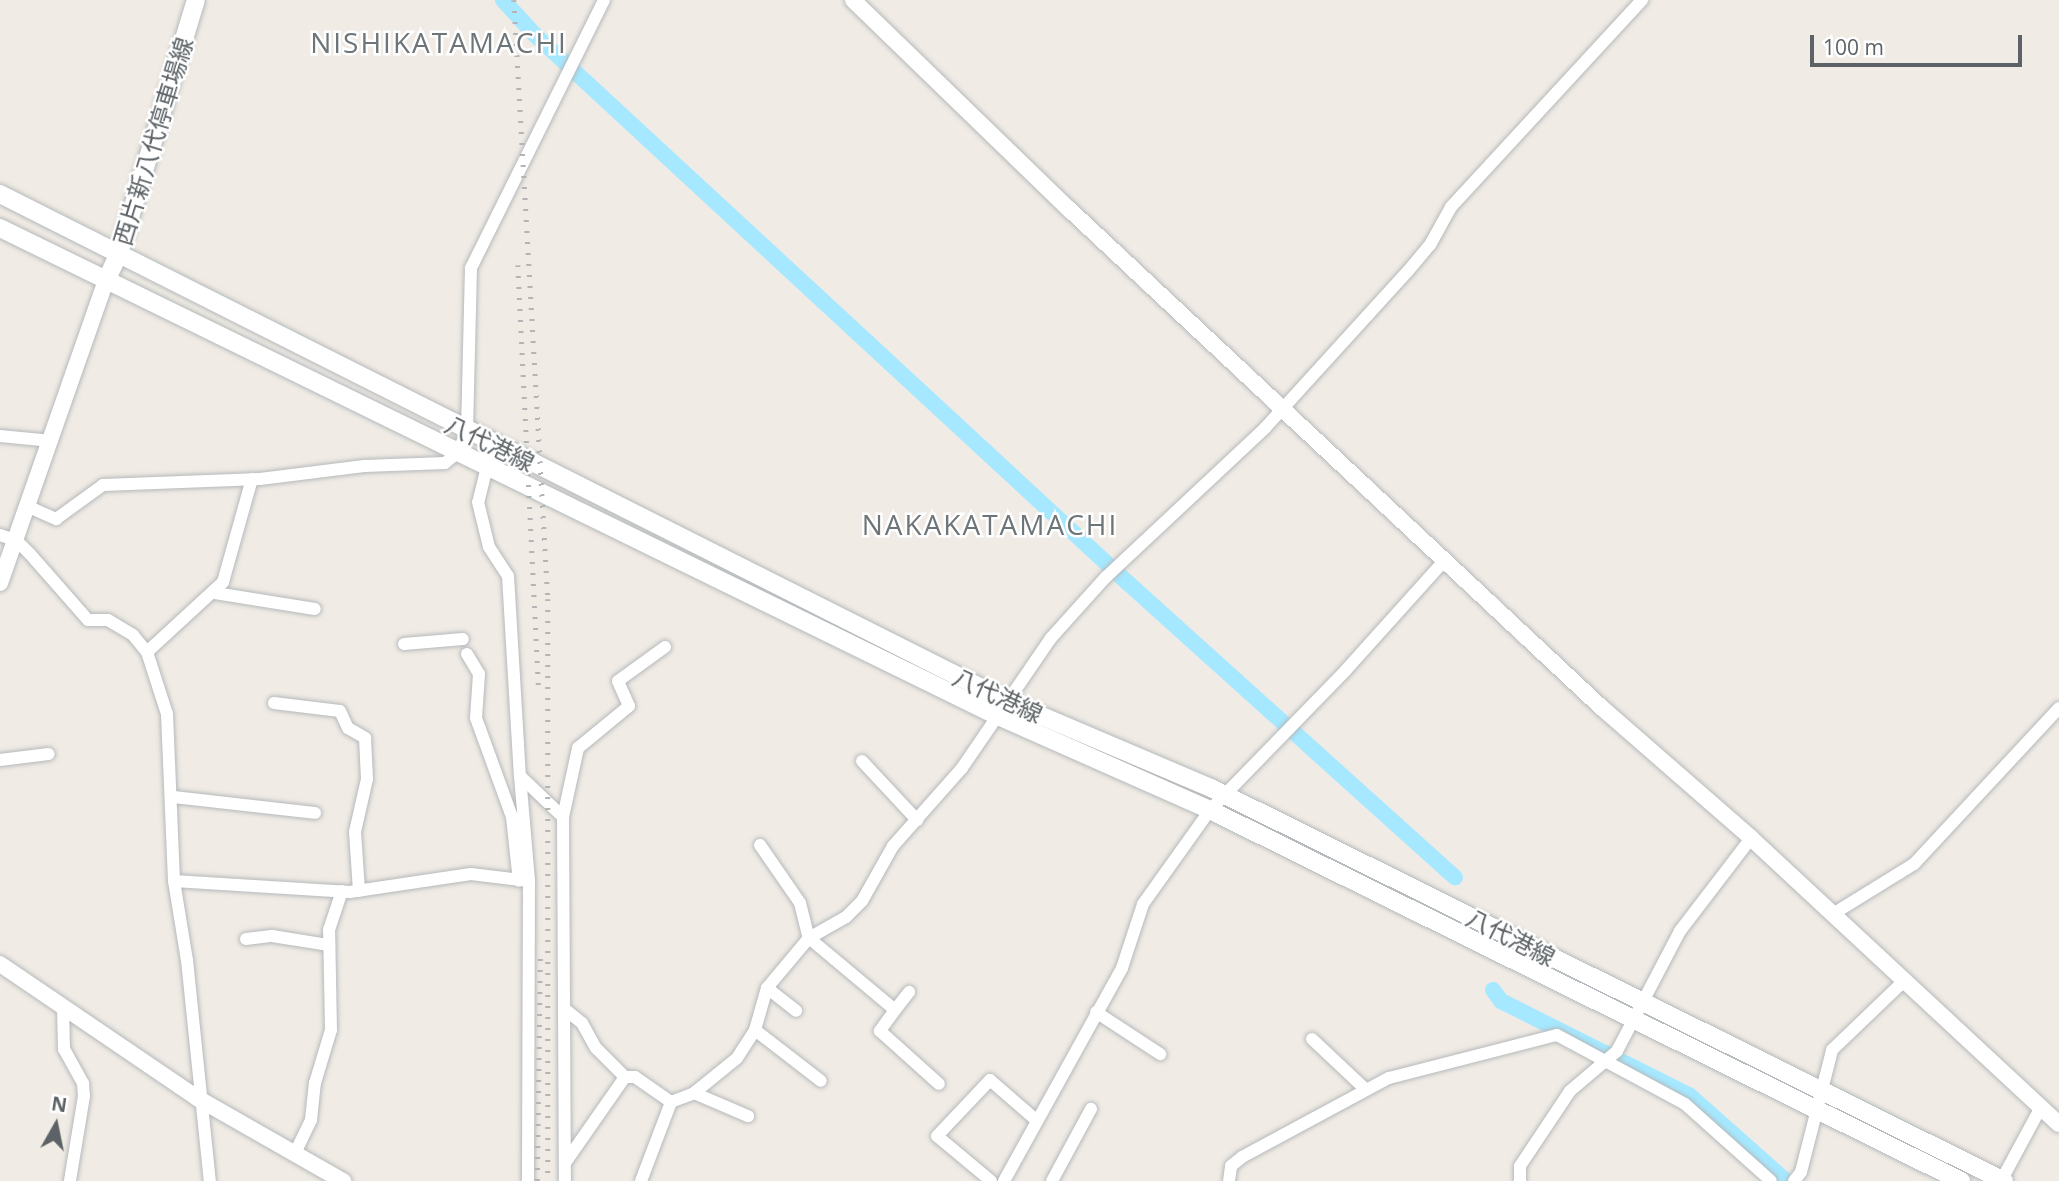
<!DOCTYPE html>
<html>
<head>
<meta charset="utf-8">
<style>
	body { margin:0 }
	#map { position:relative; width:2059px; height:1181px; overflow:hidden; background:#f0ebe4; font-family:"Open Sans","Noto Sans JP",sans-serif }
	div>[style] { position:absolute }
	.canal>* { height:16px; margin:-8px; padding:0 8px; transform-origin:8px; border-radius:8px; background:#a5e8ff }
	.roads { filter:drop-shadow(0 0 2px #b5b9bc) drop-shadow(0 0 2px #b5b9bc) }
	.minor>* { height:12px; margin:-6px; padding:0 6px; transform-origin:6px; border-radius:6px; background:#fff }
	.tertiary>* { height:16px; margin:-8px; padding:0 8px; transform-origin:8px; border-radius:8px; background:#fff }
	.secondary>* { height:18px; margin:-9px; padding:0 9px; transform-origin:9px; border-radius:9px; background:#fff }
	.rail>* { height:4.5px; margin-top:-2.25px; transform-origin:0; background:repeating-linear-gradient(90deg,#b3b4b5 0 2px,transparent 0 11px) }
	span { translate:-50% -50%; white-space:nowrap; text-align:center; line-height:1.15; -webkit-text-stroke:5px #fff; paint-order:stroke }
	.street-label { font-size:24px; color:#5c6266 }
	.quarter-label { font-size:28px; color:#6d7578; letter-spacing:2px }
	.north { position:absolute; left:21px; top:1090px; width:70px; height:70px; -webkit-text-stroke:5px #fff; paint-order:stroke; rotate:9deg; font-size:19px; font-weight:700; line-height:28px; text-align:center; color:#5c6266 }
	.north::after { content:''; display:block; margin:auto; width:24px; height:32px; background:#5c6266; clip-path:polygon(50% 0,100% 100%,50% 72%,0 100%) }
	.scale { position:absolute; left:1810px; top:35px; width:212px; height:32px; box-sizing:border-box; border:4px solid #5c6266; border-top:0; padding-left:9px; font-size:21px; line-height:24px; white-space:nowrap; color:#5c6266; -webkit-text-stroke:5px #fff; paint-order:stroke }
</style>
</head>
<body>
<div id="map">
	<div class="canal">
		<div style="left:503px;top:0;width:46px;rotate:47.6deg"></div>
		<div style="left:534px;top:34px;width:809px;rotate:42.75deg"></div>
		<div style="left:1128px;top:583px;width:440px;rotate:42deg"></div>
		<div style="left:1493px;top:990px;width:14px;rotate:54deg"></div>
		<div style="left:1501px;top:1001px;width:210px;rotate:26.6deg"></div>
		<div style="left:1689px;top:1095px;width:130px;rotate:41.6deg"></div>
	</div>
	<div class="roads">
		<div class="minor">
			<div style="left:0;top:436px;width:52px;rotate:5.5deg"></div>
			<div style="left:488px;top:441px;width:26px;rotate:92deg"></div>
			<div style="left:487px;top:467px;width:36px;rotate:104deg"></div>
			<div style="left:478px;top:502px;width:46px;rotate:76.3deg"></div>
			<div style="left:489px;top:547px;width:35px;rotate:57deg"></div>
			<div style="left:508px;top:576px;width:200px;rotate:86.6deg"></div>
			<div style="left:520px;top:776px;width:59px;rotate:43.6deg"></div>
			<div style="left:563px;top:817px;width:364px;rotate:89.7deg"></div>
			<div style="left:29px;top:507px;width:30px;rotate:24deg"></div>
			<div style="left:56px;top:519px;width:58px;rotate:-35.9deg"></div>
			<div style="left:103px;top:485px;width:157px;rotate:-2.2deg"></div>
			<div style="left:260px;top:479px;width:105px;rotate:-7.1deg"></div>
			<div style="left:364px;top:466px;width:81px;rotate:-2.1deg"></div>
			<div style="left:445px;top:463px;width:17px;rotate:-40deg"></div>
			<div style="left:458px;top:452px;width:23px;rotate:-67deg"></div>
			<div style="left:467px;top:431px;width:163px;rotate:-88.6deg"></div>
			<div style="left:471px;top:268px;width:299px;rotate:-63.6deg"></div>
			<div style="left:0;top:535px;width:18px;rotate:19deg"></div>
			<div style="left:17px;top:541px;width:18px;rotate:45deg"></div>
			<div style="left:30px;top:554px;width:88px;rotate:48.7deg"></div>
			<div style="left:88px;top:620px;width:20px"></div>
			<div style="left:108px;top:620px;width:29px;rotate:31deg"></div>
			<div style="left:133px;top:635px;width:22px;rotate:51deg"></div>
			<div style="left:147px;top:652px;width:65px;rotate:72.1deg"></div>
			<div style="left:167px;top:714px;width:167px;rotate:87.6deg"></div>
			<div style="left:174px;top:881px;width:80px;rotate:80.7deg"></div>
			<div style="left:187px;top:960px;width:222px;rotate:84.1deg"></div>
			<div style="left:215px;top:593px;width:101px;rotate:9.1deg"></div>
			<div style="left:404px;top:644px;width:59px;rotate:-4.8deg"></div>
			<div style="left:147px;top:652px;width:103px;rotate:-42.6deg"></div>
			<div style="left:223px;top:582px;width:107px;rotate:-74.3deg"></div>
			<div style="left:467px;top:654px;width:23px;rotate:59deg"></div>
			<div style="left:479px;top:674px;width:44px;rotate:93.9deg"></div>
			<div style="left:476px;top:718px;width:105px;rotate:70deg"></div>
			<div style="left:512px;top:817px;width:64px;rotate:83.8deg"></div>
			<div style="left:274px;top:703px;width:66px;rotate:6.9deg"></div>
			<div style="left:340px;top:711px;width:19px;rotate:65deg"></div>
			<div style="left:348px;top:728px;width:20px;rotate:30deg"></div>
			<div style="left:365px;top:738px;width:41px;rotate:87.2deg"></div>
			<div style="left:367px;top:779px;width:54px;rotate:102.8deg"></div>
			<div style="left:355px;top:832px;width:59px;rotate:86.1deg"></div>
			<div style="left:0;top:760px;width:49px;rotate:-7deg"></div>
			<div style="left:862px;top:761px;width:81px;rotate:47deg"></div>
			<div style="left:520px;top:776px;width:105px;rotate:85.1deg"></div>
			<div style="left:529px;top:881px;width:300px;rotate:90.2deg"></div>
			<div style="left:173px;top:797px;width:143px;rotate:6.4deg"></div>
			<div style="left:563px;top:817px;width:71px;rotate:-77.7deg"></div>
			<div style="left:578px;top:748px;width:66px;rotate:-39.5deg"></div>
			<div style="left:629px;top:706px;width:27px;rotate:-114deg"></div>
			<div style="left:618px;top:681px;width:58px;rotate:-35.9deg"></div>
			<div style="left:760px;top:845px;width:70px;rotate:55.4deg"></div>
			<div style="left:800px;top:903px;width:36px;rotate:76deg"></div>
			<div style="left:809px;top:938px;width:112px;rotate:39.9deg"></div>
			<div style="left:895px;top:1010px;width:23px;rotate:-52deg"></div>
			<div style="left:174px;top:881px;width:176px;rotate:3.6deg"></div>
			<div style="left:350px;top:892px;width:122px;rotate:-8.5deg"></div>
			<div style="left:471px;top:874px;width:58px;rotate:6.9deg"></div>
			<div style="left:1833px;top:914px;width:95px;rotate:-31.7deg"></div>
			<div style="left:1914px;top:864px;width:213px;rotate:-47.1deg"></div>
			<div style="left:246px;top:939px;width:26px;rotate:-7deg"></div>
			<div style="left:272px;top:936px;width:58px;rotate:9deg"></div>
			<div style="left:767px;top:988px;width:37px;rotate:38deg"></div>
			<div style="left:63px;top:1006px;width:43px;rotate:88.7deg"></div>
			<div style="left:64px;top:1049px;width:39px;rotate:61deg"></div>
			<div style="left:83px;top:1083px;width:13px;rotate:86deg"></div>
			<div style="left:84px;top:1096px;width:86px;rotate:99.4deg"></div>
			<div style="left:895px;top:1010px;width:26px;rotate:126deg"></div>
			<div style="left:880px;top:1031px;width:79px;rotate:41.9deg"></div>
			<div style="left:567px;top:1011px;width:19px;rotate:39deg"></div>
			<div style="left:582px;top:1023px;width:29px;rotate:61deg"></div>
			<div style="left:596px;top:1048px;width:41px;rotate:45deg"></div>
			<div style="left:625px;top:1077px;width:10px"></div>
			<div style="left:635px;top:1077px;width:44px;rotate:34.8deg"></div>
			<div style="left:671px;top:1102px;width:25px;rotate:-21deg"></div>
			<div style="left:694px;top:1093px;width:55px;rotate:-39.1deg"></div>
			<div style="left:737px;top:1058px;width:33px;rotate:-57deg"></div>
			<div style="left:755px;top:1030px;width:44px;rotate:-74.1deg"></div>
			<div style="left:767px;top:988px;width:65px;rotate:-50deg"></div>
			<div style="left:809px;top:938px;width:43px;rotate:-29.6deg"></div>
			<div style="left:846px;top:917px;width:23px;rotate:-45deg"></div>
			<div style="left:862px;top:901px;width:63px;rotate:-60.6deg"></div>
			<div style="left:893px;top:846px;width:104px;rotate:-48.5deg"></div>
			<div style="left:962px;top:768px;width:158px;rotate:-55.6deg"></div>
			<div style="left:1051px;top:638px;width:82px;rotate:-48deg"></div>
			<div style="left:1106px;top:577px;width:218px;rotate:-43.1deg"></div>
			<div style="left:1265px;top:428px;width:212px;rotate:-47.7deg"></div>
			<div style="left:1408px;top:271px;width:34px;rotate:-50deg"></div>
			<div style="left:1430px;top:245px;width:43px;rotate:-61.1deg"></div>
			<div style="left:1451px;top:207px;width:282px;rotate:-47.3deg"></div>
			<div style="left:1096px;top:1012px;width:77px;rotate:33.3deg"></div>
			<div style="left:755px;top:1030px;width:83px;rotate:37.7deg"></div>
			<div style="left:1312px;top:1039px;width:73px;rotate:43.3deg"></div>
			<div style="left:694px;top:1093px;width:59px;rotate:23.1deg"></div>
			<div style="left:295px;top:1153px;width:37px;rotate:-64deg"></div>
			<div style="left:311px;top:1120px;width:37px;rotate:-84deg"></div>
			<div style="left:315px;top:1083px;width:55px;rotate:-73.2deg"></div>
			<div style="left:331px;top:1030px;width:100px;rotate:-91.1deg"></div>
			<div style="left:329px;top:930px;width:41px;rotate:-71.6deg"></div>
			<div style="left:565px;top:1163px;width:105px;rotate:-55.1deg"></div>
			<div style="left:641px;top:1181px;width:85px;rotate:-69.2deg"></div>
			<div style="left:991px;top:1181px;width:70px;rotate:-140.2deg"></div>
			<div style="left:937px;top:1136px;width:77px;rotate:-46.6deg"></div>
			<div style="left:990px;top:1080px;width:61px;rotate:41deg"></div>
			<div style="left:1004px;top:1181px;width:244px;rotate:-61deg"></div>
			<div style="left:1122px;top:968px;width:67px;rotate:-71.8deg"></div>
			<div style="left:1143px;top:904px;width:115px;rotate:-54.5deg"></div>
			<div style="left:1210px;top:810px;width:194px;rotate:-45.8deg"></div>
			<div style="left:1345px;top:671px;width:149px;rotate:-48deg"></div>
			<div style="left:1052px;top:1181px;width:82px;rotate:-61.6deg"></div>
			<div style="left:1229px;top:1181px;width:15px;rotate:-82deg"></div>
			<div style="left:1231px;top:1166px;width:14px;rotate:-39deg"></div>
			<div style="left:1242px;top:1157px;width:167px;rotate:-28.3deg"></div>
			<div style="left:1389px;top:1078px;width:173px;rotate:-14.4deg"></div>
			<div style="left:1557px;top:1035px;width:145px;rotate:28.3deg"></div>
			<div style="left:1685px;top:1104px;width:115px;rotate:41.8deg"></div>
			<div style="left:1520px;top:1181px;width:15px;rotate:-90deg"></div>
			<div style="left:1520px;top:1166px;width:90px;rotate:-56.3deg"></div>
			<div style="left:1570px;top:1091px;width:62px;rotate:-40.4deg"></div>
			<div style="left:1617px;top:1051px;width:136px;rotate:-62.3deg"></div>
			<div style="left:1680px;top:931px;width:117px;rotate:-52.6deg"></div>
			<div style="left:1794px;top:1181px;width:11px;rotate:-52deg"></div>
			<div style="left:1801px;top:1172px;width:126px;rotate:-75.7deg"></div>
			<div style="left:1832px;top:1050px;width:100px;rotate:-43.8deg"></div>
			<div style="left:2001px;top:1181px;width:84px;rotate:-61.6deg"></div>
		</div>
		<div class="tertiary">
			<div style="left:853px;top:0;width:302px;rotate:44.1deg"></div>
			<div style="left:1070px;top:210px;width:727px;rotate:43.11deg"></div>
			<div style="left:1601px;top:707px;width:199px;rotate:41.1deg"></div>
			<div style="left:1751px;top:838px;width:420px;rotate:42.9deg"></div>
			<div style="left:0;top:583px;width:320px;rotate:-70.7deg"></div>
			<div style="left:0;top:964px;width:240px;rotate:34.2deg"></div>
			<div style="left:199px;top:1099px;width:166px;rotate:29.7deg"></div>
		</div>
		<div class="secondary">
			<div style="left:0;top:194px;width:1130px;rotate:26.72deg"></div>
			<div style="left:1009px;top:702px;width:220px;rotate:23.1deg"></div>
			<div style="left:1211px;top:788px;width:885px;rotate:26.36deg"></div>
			<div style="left:0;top:228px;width:1111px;rotate:26.06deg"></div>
			<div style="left:998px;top:716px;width:232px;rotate:23.9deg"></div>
			<div style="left:1210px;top:810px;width:838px;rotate:26.29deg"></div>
			<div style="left:106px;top:281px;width:31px;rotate:-65deg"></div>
			<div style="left:119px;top:253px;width:264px;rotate:-73.1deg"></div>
		</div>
	</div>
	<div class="rail">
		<div style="left:514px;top:0;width:600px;rotate:86.75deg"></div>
		<div style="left:548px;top:599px;width:582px;rotate:90deg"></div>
		<div style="left:518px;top:265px;width:427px;rotate:87.2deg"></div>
		<div style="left:537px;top:1181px;width:227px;rotate:-89.2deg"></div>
	</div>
	<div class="street-label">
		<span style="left:153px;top:141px;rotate:-73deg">西片新八代停車場線</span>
		<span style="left:490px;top:443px;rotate:26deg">八代港線</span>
		<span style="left:998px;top:695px;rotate:25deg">八代港線</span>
		<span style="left:1511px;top:937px;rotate:27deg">八代港線</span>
	</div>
	<div class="quarter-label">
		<span style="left:439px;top:42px">NISHIKATAMACHI</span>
		<span style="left:990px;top:524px">NAKAKATAMACHI</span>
	</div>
	<div class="north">N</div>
	<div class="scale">100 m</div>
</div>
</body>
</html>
